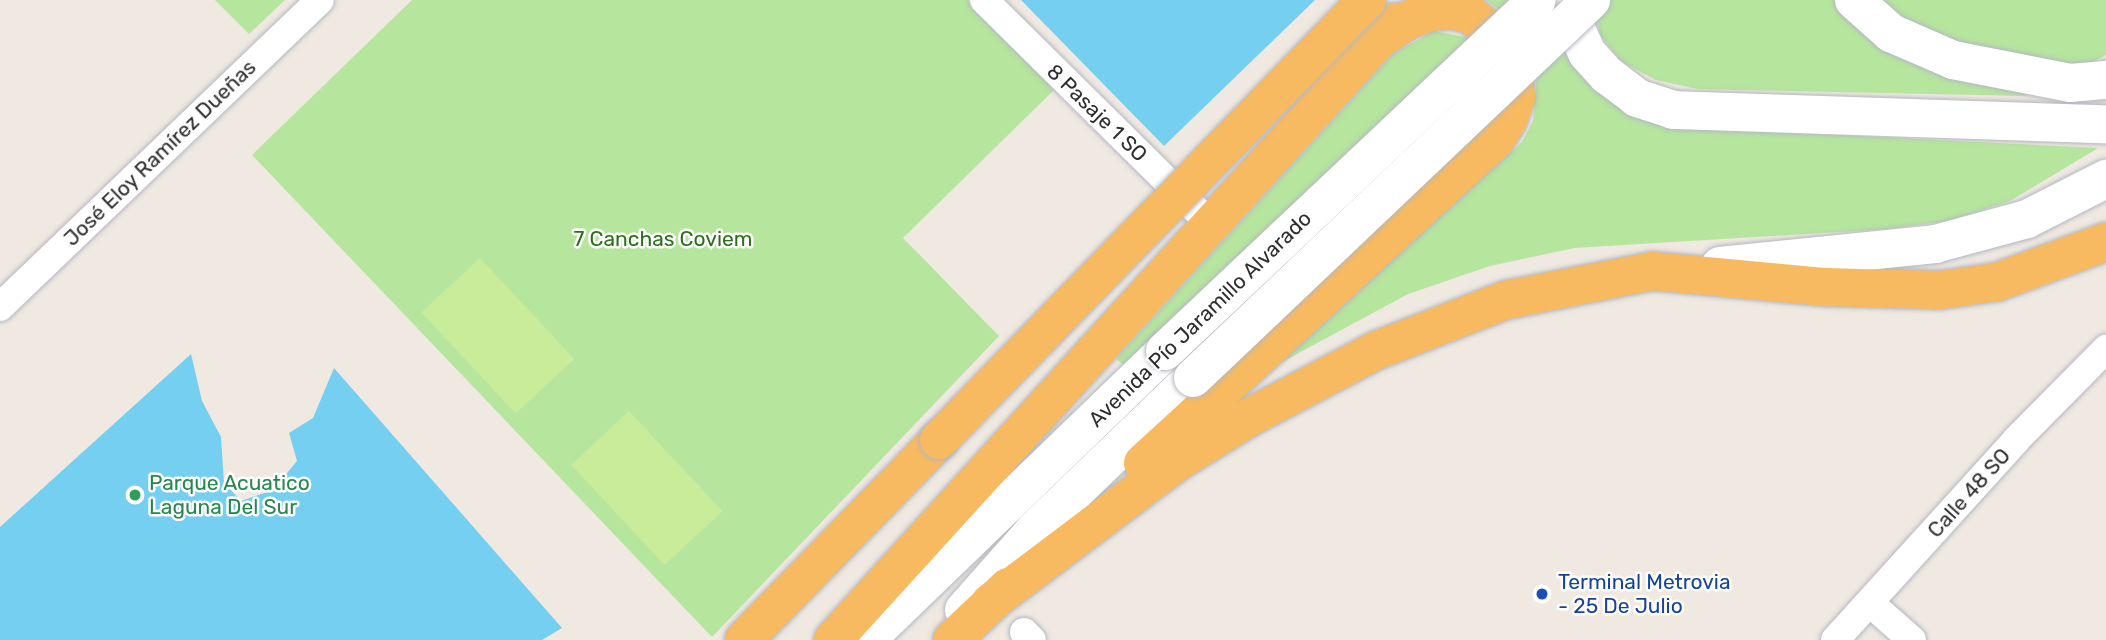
<!DOCTYPE html>
<html>
<head>
<meta charset="utf-8">
<style>
	body { margin:0 }
	#map { position:relative; width:2106px; height:640px; overflow:hidden; background:#efe9e1; font-family:Rubik,sans-serif }
	div>[style] { position:absolute }
	.green>* { inset:0; background:#b6e59e }
	.pitch>* { inset:0; background:#c9ec9a; transform-origin:0 0 }
	.water>* { inset:0; background:#75cff0 }
	.roads { filter:drop-shadow(0 0 2px #b4b7c1) drop-shadow(0 0 2px #b4b7c1) }
	.minor>* { height:28px; margin:-14px; padding:0 14px; transform-origin:14px; border-radius:14px; background:#fff }
	.secondary>* { height:38px; margin:-19px; padding:0 19px; transform-origin:19px; border-radius:19px; background:#fff }
	.trunk>* { height:38px; margin:-19px; padding:0 19px; transform-origin:19px; border-radius:19px; background:#f8ba60 }
	.bridges { filter:drop-shadow(0 0 2px #b4b7c1) drop-shadow(0 0 2px #b4b7c1) }
	.secondary-bridge>* { height:38px; margin:-19px; padding:0 19px; transform-origin:19px; border-radius:19px; background:#fff }
	.trunk-bridge>* { height:38px; margin:-19px; padding:0 19px; transform-origin:19px; border-radius:19px; background:#f8ba60 }
	.dots>* { width:19px; height:19px; translate:-50% -50%; box-sizing:border-box; border:4px solid #fff; border-radius:50% }
	span { translate:-50% -50%; white-space:nowrap; text-align:center; line-height:1.15; -webkit-text-stroke:5px #fff; paint-order:stroke }
	.street-label { font-size:21px; color:#2e2e2e }
	.park-label { font-size:21px; color:#2c6e1b }
	.leisure-label { font-size:21px; color:#27864d }
	.left { translate:0 -50%; text-align:left }
	.transit-label { font-size:21px; color:#164399 }
</style>
</head>
<body>
<div id="map">
	<div class="green">
		<div style="clip-path:polygon(215px 0,285px 0,249px 34px)"></div>
		<div style="clip-path:polygon(412px 0,968px 0,1054px 90px,903px 238px,999px 336px,712px 637px,252px 155px)"></div>
		<div style="clip-path:polygon(1486px 0,1548px 0,1681px 127px,2098px 148px,2010px 201px,1948px 221px,1888px 229px,1574px 248px,1490px 266px,1408px 294px,1269px 369px,1522px 142px,1533px 121px,1537px 75px,1501px 11px)"></div>
		<div style="clip-path:polygon(1594px 0,2106px 0,2106px 55px,2024px 96px,1698px 89px,1656px 80px,1622px 62px,1600px 35px)"></div>
		<div style="clip-path:polygon(1434px 31px,1470px 38px,1125px 366px,1116px 359px,1393px 54px)"></div>
	</div>
	<div class="pitch">
		<div style="left:480px;top:258px;width:138px;height:80px;rotate:47deg"></div>
		<div style="left:629px;top:411px;width:137px;height:79px;rotate:47deg"></div>
	</div>
	<div class="water">
		<div style="clip-path:polygon(1021px 0,1315px 0,1164px 146px)"></div>
		<div style="clip-path:polygon(191px 354px,202px 401px,221px 437px,224px 483px,241px 501px,273px 490px,297px 461px,289px 433px,313px 418px,334px 368px,562px 628px,542px 640px,0 640px,0 527px)"></div>
	</div>
	<div class="roads">
		<div class="minor">
			<div style="left:984px;top:0;width:318px;rotate:44.7deg"></div>
			<div style="left:0;top:307px;width:443px;rotate:-43.8deg"></div>
			<div style="left:1870px;top:603px;width:56px;rotate:41.4deg"></div>
			<div style="left:1024px;top:632px;width:11px;rotate:45deg"></div>
			<div style="left:1835px;top:640px;width:271px;rotate:-47.8deg"></div>
			<div style="left:2017px;top:439px;width:127px;rotate:-45.3deg"></div>
		</div>
		<div class="secondary">
			<div style="left:1563px;top:0;width:58px;rotate:65.6deg"></div>
			<div style="left:1587px;top:53px;width:30px;rotate:48deg"></div>
			<div style="left:1607px;top:75px;width:38px;rotate:37deg"></div>
			<div style="left:1637px;top:98px;width:38px;rotate:18deg"></div>
			<div style="left:1673px;top:110px;width:433px;rotate:1.9deg"></div>
			<div style="left:1854px;top:0;width:50px;rotate:41.7deg"></div>
			<div style="left:1891px;top:33px;width:68px;rotate:23.5deg"></div>
			<div style="left:1953px;top:60px;width:119px;rotate:11.1deg"></div>
			<div style="left:2070px;top:83px;width:36px;rotate:-5deg"></div>
			<div style="left:1720px;top:266px;width:216px;rotate:-5.8deg"></div>
			<div style="left:1935px;top:244px;width:95px;rotate:-15.2deg"></div>
			<div style="left:2027px;top:219px;width:89px;rotate:-26.9deg"></div>
			<div style="left:964px;top:610px;width:108px;rotate:-48.4deg"></div>
			<div style="left:1036px;top:529px;width:218px;rotate:-43.9deg"></div>
			<div style="left:866px;top:640px;width:416px;rotate:-44deg"></div>
		</div>
		<div class="trunk">
			<div style="left:1143px;top:463px;width:477px;rotate:-42.5deg"></div>
			<div style="left:1495px;top:141px;width:25px;rotate:-58deg"></div>
			<div style="left:1508px;top:120px;width:23px;rotate:-70deg"></div>
			<div style="left:1516px;top:98px;width:38px;rotate:-95deg"></div>
			<div style="left:1513px;top:60px;width:18px;rotate:-117deg"></div>
			<div style="left:1505px;top:44px;width:45px;rotate:-139.5deg"></div>
			<div style="left:1471px;top:15px;width:19px;rotate:-164deg"></div>
			<div style="left:1453px;top:10px;width:21px;rotate:175deg"></div>
			<div style="left:1432px;top:12px;width:23px;rotate:162deg"></div>
			<div style="left:1410px;top:19px;width:40px;rotate:146deg"></div>
			<div style="left:990px;top:603px;width:238px;rotate:-37deg"></div>
			<div style="left:1180px;top:460px;width:82px;rotate:-31.6deg"></div>
			<div style="left:1250px;top:417px;width:141px;rotate:-27.8deg"></div>
			<div style="left:1375px;top:351px;width:141px;rotate:-21.3deg"></div>
			<div style="left:1506px;top:300px;width:149px;rotate:-11.2deg"></div>
			<div style="left:1652px;top:271px;width:175px;rotate:5.3deg"></div>
			<div style="left:1826px;top:287px;width:114px;rotate:1.5deg"></div>
			<div style="left:1940px;top:290px;width:58px;rotate:-8deg"></div>
			<div style="left:1997px;top:282px;width:116px;rotate:-20.2deg"></div>
			<div style="left:744px;top:640px;width:279px;rotate:-45.7deg"></div>
			<div style="left:833px;top:640px;width:835px;rotate:-47.72deg"></div>
			<div style="left:952px;top:640px;width:77px;rotate:-43.4deg"></div>
		</div>
	</div>
	<div class="bridges">
		<div class="secondary-bridge">
			<div style="left:1165px;top:351px;width:511px;rotate:-43.34deg"></div>
			<div style="left:1193px;top:378px;width:549px;rotate:-43.52deg"></div>
		</div>
		<div class="trunk-bridge">
			<div style="left:939px;top:440px;width:614px;rotate:-45.79deg"></div>
		</div>
	</div>
	<div class="dots">
		<div style="left:135px;top:495px;background:#2e9e5b"></div>
		<div style="left:1542px;top:594px;background:#1a4fb4"></div>
	</div>
	<div class="street-label">
		<span style="left:1097px;top:113px;rotate:44deg">8 Pasaje 1 SO</span>
		<span style="left:160px;top:153px;rotate:-44deg">José Eloy Ramírez Dueñas</span>
		<span style="left:1200px;top:319px;rotate:-44deg">Avenida Pío Jaramillo Alvarado</span>
		<span style="left:1969px;top:493px;rotate:-48deg">Calle 48 SO</span>
	</div>
	<div class="park-label">
		<span style="left:663px;top:239px">7 Canchas Coviem</span>
	</div>
	<div class="leisure-label">
		<span class="left" style="left:149px;top:495px">Parque Acuatico<br>Laguna Del Sur</span>
	</div>
	<div class="transit-label">
		<span class="left" style="left:1558px;top:594px">Terminal Metrovia<br>- 25 De Julio</span>
	</div>
</div>
</body>
</html>
